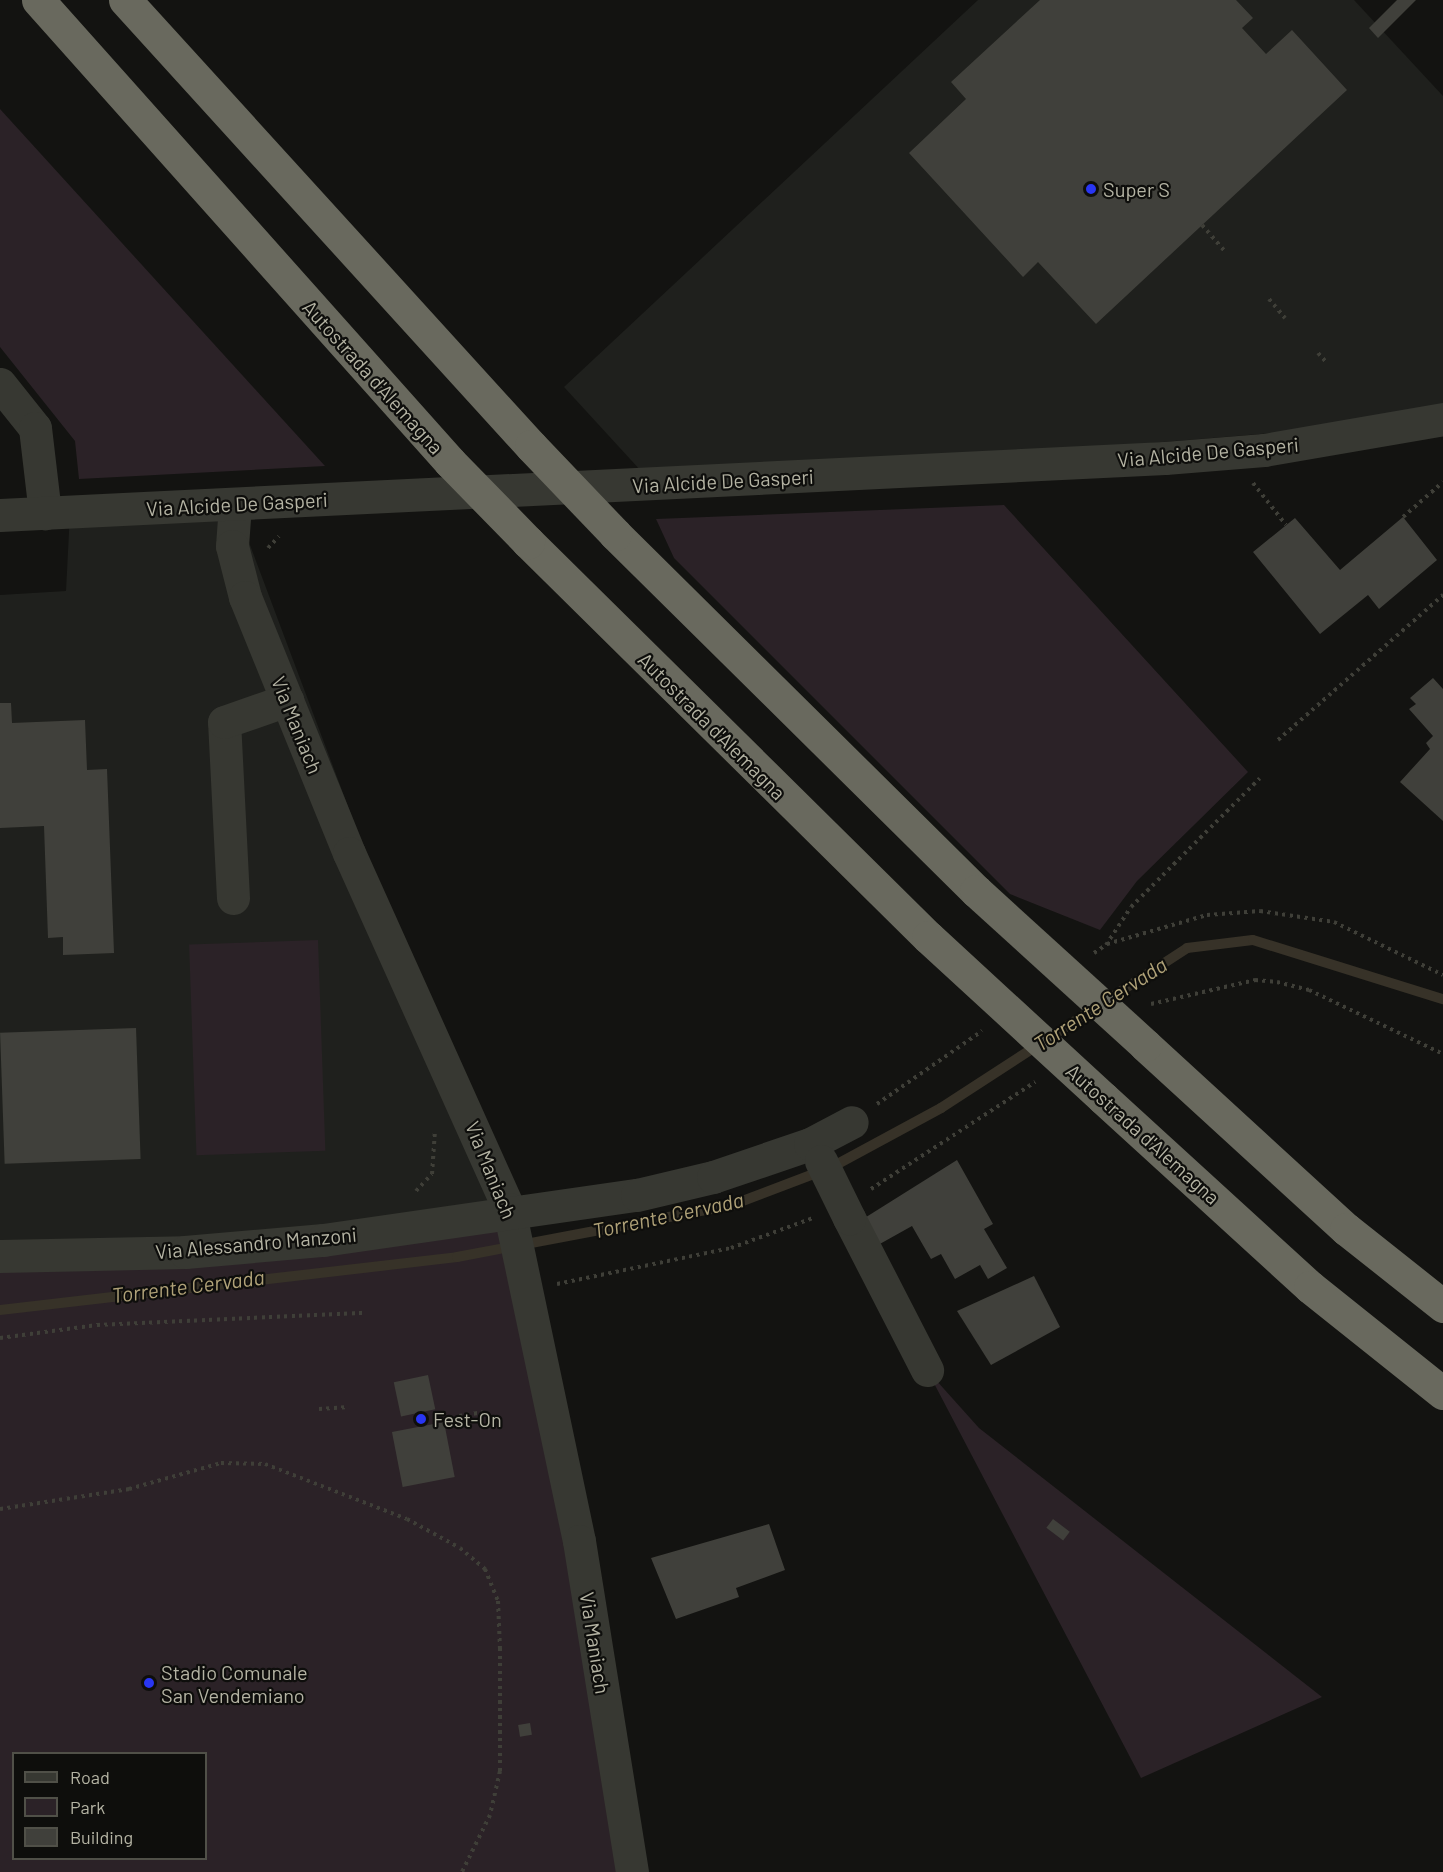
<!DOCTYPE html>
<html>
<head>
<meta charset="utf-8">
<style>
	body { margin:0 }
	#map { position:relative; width:1443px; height:1872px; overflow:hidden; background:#131311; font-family:Barlow,sans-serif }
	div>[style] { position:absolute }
	.built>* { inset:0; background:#1f201d }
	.green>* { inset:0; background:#2b2227; transform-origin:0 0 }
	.stream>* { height:10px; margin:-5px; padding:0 5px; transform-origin:5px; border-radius:5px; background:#373228 }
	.building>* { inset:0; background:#40403b; transform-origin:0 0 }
	.path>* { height:4px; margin-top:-2px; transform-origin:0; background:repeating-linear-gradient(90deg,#3f3f38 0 3px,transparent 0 7.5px) }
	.minor>* { height:33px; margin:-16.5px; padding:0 16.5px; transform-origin:16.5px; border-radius:16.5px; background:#373832 }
	.highway>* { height:33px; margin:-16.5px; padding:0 16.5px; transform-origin:16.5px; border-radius:16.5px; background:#69695e }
	.minor-bridge>* { height:33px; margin:-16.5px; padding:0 16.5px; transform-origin:16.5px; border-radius:16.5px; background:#373832 }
	.highway-bridge>* { height:33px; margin:-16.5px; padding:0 16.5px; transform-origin:16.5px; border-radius:16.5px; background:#69695e }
	.dots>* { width:16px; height:16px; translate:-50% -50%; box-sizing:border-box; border:3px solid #0e0e0c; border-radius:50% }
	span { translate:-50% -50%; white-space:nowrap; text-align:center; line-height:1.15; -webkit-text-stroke:4.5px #0e0e0c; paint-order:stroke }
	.poi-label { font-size:20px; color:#b4b3a3 }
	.left { translate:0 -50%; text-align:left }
	.street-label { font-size:20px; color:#b4b3a3 }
	.water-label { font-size:21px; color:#b0a278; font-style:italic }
	.legend { position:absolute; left:12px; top:1752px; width:195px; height:108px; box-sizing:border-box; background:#0e0e0c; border:2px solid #505048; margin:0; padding:8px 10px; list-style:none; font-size:18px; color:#b4b3a3 }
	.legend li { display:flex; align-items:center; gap:12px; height:30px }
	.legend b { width:30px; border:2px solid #505048 }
</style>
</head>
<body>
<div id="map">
	<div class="built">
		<div style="clip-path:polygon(978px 0,1354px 0,1443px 96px,1443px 419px,653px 484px,564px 387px)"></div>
		<div style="clip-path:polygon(235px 505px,427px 1017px,509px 1209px,0 1256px,0 595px,66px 591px,70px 512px)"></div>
	</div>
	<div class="green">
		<div style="clip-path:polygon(0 109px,325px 466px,79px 479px,75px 441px,0 347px)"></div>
		<div style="clip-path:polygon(1004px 505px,1248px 772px,1137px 881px,1100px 930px,1010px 894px,674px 558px,656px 519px)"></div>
		<div style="left:318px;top:940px;width:211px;height:129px;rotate:88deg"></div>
		<div style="clip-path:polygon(evenodd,509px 1209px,632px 1872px,0 1872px,0 1256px,509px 1209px,14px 1754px,206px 1754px,206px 1858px,14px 1858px,14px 1754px)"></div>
		<div style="clip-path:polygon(927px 1370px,979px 1428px,1322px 1697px,1141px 1778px)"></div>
	</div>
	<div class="stream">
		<div style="left:0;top:1310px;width:460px;rotate:-6.6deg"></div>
		<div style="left:457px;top:1257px;width:280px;rotate:-10.7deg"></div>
		<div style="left:732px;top:1205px;width:107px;rotate:-20.8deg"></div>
		<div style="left:832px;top:1167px;width:124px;rotate:-28.4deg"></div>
		<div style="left:941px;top:1108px;width:293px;rotate:-33deg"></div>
		<div style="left:1187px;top:948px;width:66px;rotate:-6.9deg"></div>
		<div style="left:1253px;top:940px;width:199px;rotate:17.3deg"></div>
	</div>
	<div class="building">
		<div style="clip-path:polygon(1040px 0,1236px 0,1253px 18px,1242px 28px,1266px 54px,1292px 30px,1347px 90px,1096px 324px,1038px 262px,1023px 277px,909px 153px,966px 99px,951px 82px)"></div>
		<div style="clip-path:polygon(1397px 0,1416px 0,1378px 38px,1369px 28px)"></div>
		<div style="clip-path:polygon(1403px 517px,1437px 560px,1379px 609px,1368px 595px,1320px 634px,1253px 552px,1295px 518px,1340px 570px)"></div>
		<div style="clip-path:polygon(1433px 678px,1443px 689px,1443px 821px,1400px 782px,1430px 749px,1426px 743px,1433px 736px,1409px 709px,1416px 704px,1410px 698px)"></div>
		<div style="clip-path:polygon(0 703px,11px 703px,12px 723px,85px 720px,87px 770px,107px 769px,114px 953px,63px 955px,63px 937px,48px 938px,44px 826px,0 828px)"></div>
		<div style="left:136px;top:1028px;width:131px;height:136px;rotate:88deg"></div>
		<div style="clip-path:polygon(957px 1160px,993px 1224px,984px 1229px,1007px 1268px,988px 1279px,980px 1265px,955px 1279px,941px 1254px,931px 1259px,912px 1226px,878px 1245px,863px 1219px)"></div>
		<div style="clip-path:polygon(1034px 1276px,1060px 1327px,991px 1365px,957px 1311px)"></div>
		<div style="left:428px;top:1375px;width:35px;height:35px;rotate:78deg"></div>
		<div style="left:444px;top:1422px;width:56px;height:53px;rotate:79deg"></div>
		<div style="left:1053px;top:1519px;width:21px;height:11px;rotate:37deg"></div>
		<div style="clip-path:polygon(769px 1524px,785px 1570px,736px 1588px,739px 1597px,676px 1619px,651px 1558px)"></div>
		<div style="left:530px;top:1723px;width:12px;height:12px;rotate:81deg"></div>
	</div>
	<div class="path">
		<div style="left:1202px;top:225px;width:37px;rotate:49deg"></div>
		<div style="left:1269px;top:299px;width:25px;rotate:50deg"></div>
		<div style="left:1318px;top:353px;width:13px;rotate:48deg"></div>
		<div style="left:1253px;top:483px;width:53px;rotate:51.8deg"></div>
		<div style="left:1403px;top:517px;width:53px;rotate:-41.2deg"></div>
		<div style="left:268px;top:548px;width:16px;rotate:-47deg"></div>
		<div style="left:1278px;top:740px;width:220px;rotate:-41.3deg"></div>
		<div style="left:1107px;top:944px;width:104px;rotate:-16.2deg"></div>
		<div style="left:1207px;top:915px;width:53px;rotate:-4.3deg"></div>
		<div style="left:1260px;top:911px;width:75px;rotate:8.5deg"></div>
		<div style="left:1334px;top:922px;width:121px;rotate:25.9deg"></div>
		<div style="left:1094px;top:953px;width:14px;rotate:-34deg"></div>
		<div style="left:1106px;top:945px;width:45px;rotate:-56.7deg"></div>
		<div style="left:1131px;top:907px;width:182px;rotate:-45deg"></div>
		<div style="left:1151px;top:1004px;width:107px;rotate:-13deg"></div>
		<div style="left:1255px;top:980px;width:22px;rotate:5deg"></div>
		<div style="left:1277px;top:982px;width:33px;rotate:14deg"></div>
		<div style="left:1309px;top:990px;width:148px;rotate:25.5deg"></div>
		<div style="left:877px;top:1104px;width:128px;rotate:-34.8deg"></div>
		<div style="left:871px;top:1189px;width:196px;rotate:-33.1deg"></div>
		<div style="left:416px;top:1191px;width:23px;rotate:-47deg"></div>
		<div style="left:432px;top:1174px;width:44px;rotate:-86.1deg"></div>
		<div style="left:557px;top:1284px;width:178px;rotate:-11.7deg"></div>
		<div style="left:731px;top:1248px;width:87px;rotate:-20.1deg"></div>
		<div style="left:0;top:1338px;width:98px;rotate:-7.6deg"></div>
		<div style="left:97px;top:1325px;width:269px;rotate:-2.6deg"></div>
		<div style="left:319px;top:1409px;width:30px;rotate:-4deg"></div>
		<div style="left:459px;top:1416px;width:24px;rotate:-9deg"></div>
		<div style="left:0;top:1509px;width:131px;rotate:-8.8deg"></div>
		<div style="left:129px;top:1489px;width:96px;rotate:-15.8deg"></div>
		<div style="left:221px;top:1463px;width:44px;rotate:1.3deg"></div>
		<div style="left:265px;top:1464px;width:152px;rotate:21.2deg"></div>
		<div style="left:407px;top:1519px;width:60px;rotate:28.7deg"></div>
		<div style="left:460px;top:1548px;width:33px;rotate:40deg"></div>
		<div style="left:485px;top:1569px;width:35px;rotate:68deg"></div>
		<div style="left:498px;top:1601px;width:47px;rotate:87.6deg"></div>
		<div style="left:500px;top:1648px;width:123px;rotate:90deg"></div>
		<div style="left:500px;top:1771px;width:45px;rotate:102.8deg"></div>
		<div style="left:490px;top:1815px;width:64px;rotate:116.2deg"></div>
	</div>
	<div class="minor">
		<div style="left:0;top:384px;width:56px;rotate:51.5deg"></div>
		<div style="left:35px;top:428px;width:86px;rotate:83.3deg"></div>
		<div style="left:235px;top:505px;width:41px;rotate:94.2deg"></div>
		<div style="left:232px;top:546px;width:53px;rotate:75.7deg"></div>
		<div style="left:245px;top:597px;width:276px;rotate:67.9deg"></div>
		<div style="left:349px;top:853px;width:390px;rotate:65.8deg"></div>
		<div style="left:509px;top:1209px;width:339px;rotate:78.1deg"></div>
		<div style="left:579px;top:1541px;width:335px;rotate:80.9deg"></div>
		<div style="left:0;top:515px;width:1166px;rotate:-2.8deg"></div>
		<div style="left:1165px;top:458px;width:99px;rotate:-4.6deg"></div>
		<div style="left:1264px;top:450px;width:182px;rotate:-9.8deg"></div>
		<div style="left:233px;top:898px;width:176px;rotate:-92.9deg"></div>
		<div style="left:224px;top:722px;width:67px;rotate:-19.2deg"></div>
		<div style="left:849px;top:1218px;width:171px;rotate:62.8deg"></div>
		<div style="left:0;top:1256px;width:185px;rotate:-1.2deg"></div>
		<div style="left:185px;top:1252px;width:139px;rotate:-5deg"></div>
		<div style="left:323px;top:1240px;width:317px;rotate:-8.2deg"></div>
		<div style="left:637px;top:1195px;width:78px;rotate:-13.3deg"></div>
		<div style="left:713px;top:1177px;width:102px;rotate:-18.8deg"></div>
		<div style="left:810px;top:1144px;width:47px;rotate:-27.6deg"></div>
	</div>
	<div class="highway">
		<div style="left:38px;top:0;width:619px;rotate:48.27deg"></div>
		<div style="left:125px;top:0;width:603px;rotate:47.69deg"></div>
		<div style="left:615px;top:534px;width:508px;rotate:44.68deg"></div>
		<div style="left:528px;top:542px;width:562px;rotate:44.64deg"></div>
		<div style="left:1145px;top:1045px;width:273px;rotate:42.5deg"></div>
		<div style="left:1346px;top:1229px;width:124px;rotate:38.4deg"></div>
		<div style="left:1103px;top:1098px;width:280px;rotate:42.4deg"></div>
		<div style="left:1310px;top:1287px;width:170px;rotate:38.6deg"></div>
	</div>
	<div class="minor-bridge">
		<div style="left:821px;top:1161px;width:64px;rotate:63.8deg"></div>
	</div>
	<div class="highway-bridge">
		<div style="left:531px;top:446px;width:122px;rotate:46.3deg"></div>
		<div style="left:450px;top:462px;width:112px;rotate:45.7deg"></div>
		<div style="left:976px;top:891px;width:229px;rotate:42.3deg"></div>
		<div style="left:928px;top:937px;width:238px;rotate:42.6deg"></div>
	</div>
	<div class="dots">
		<div style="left:1091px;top:189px;background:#2936f3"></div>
		<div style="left:421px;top:1419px;background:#2936f3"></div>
		<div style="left:149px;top:1683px;background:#2936f3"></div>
	</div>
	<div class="poi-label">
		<span class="left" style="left:1103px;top:189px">Super S</span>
		<span class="left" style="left:433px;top:1419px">Fest-On</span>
		<span class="left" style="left:161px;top:1684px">Stadio Comunale<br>San Vendemiano</span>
	</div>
	<div class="street-label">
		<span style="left:373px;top:377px;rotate:48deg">Autostrada d'Alemagna</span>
		<span style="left:1208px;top:452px;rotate:-5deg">Via Alcide De Gasperi</span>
		<span style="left:723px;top:481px;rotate:-3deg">Via Alcide De Gasperi</span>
		<span style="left:237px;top:504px;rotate:-3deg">Via Alcide De Gasperi</span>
		<span style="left:297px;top:725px;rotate:68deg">Via Maniach</span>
		<span style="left:712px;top:726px;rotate:45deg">Autostrada d'Alemagna</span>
		<span style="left:1143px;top:1134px;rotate:42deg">Autostrada d'Alemagna</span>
		<span style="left:491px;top:1170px;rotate:68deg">Via Maniach</span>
		<span style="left:256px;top:1243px;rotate:-5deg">Via Alessandro Manzoni</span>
		<span style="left:595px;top:1643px;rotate:81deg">Via Maniach</span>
	</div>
	<div class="water-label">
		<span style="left:1100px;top:1004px;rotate:-33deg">Torrente Cervada</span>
		<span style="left:668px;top:1215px;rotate:-12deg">Torrente Cervada</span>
		<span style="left:188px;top:1286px;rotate:-7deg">Torrente Cervada</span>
	</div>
	<ul class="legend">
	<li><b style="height:8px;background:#373832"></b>Road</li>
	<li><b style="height:16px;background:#2b2227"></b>Park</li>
	<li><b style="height:16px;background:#40403b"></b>Building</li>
	</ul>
</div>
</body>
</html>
